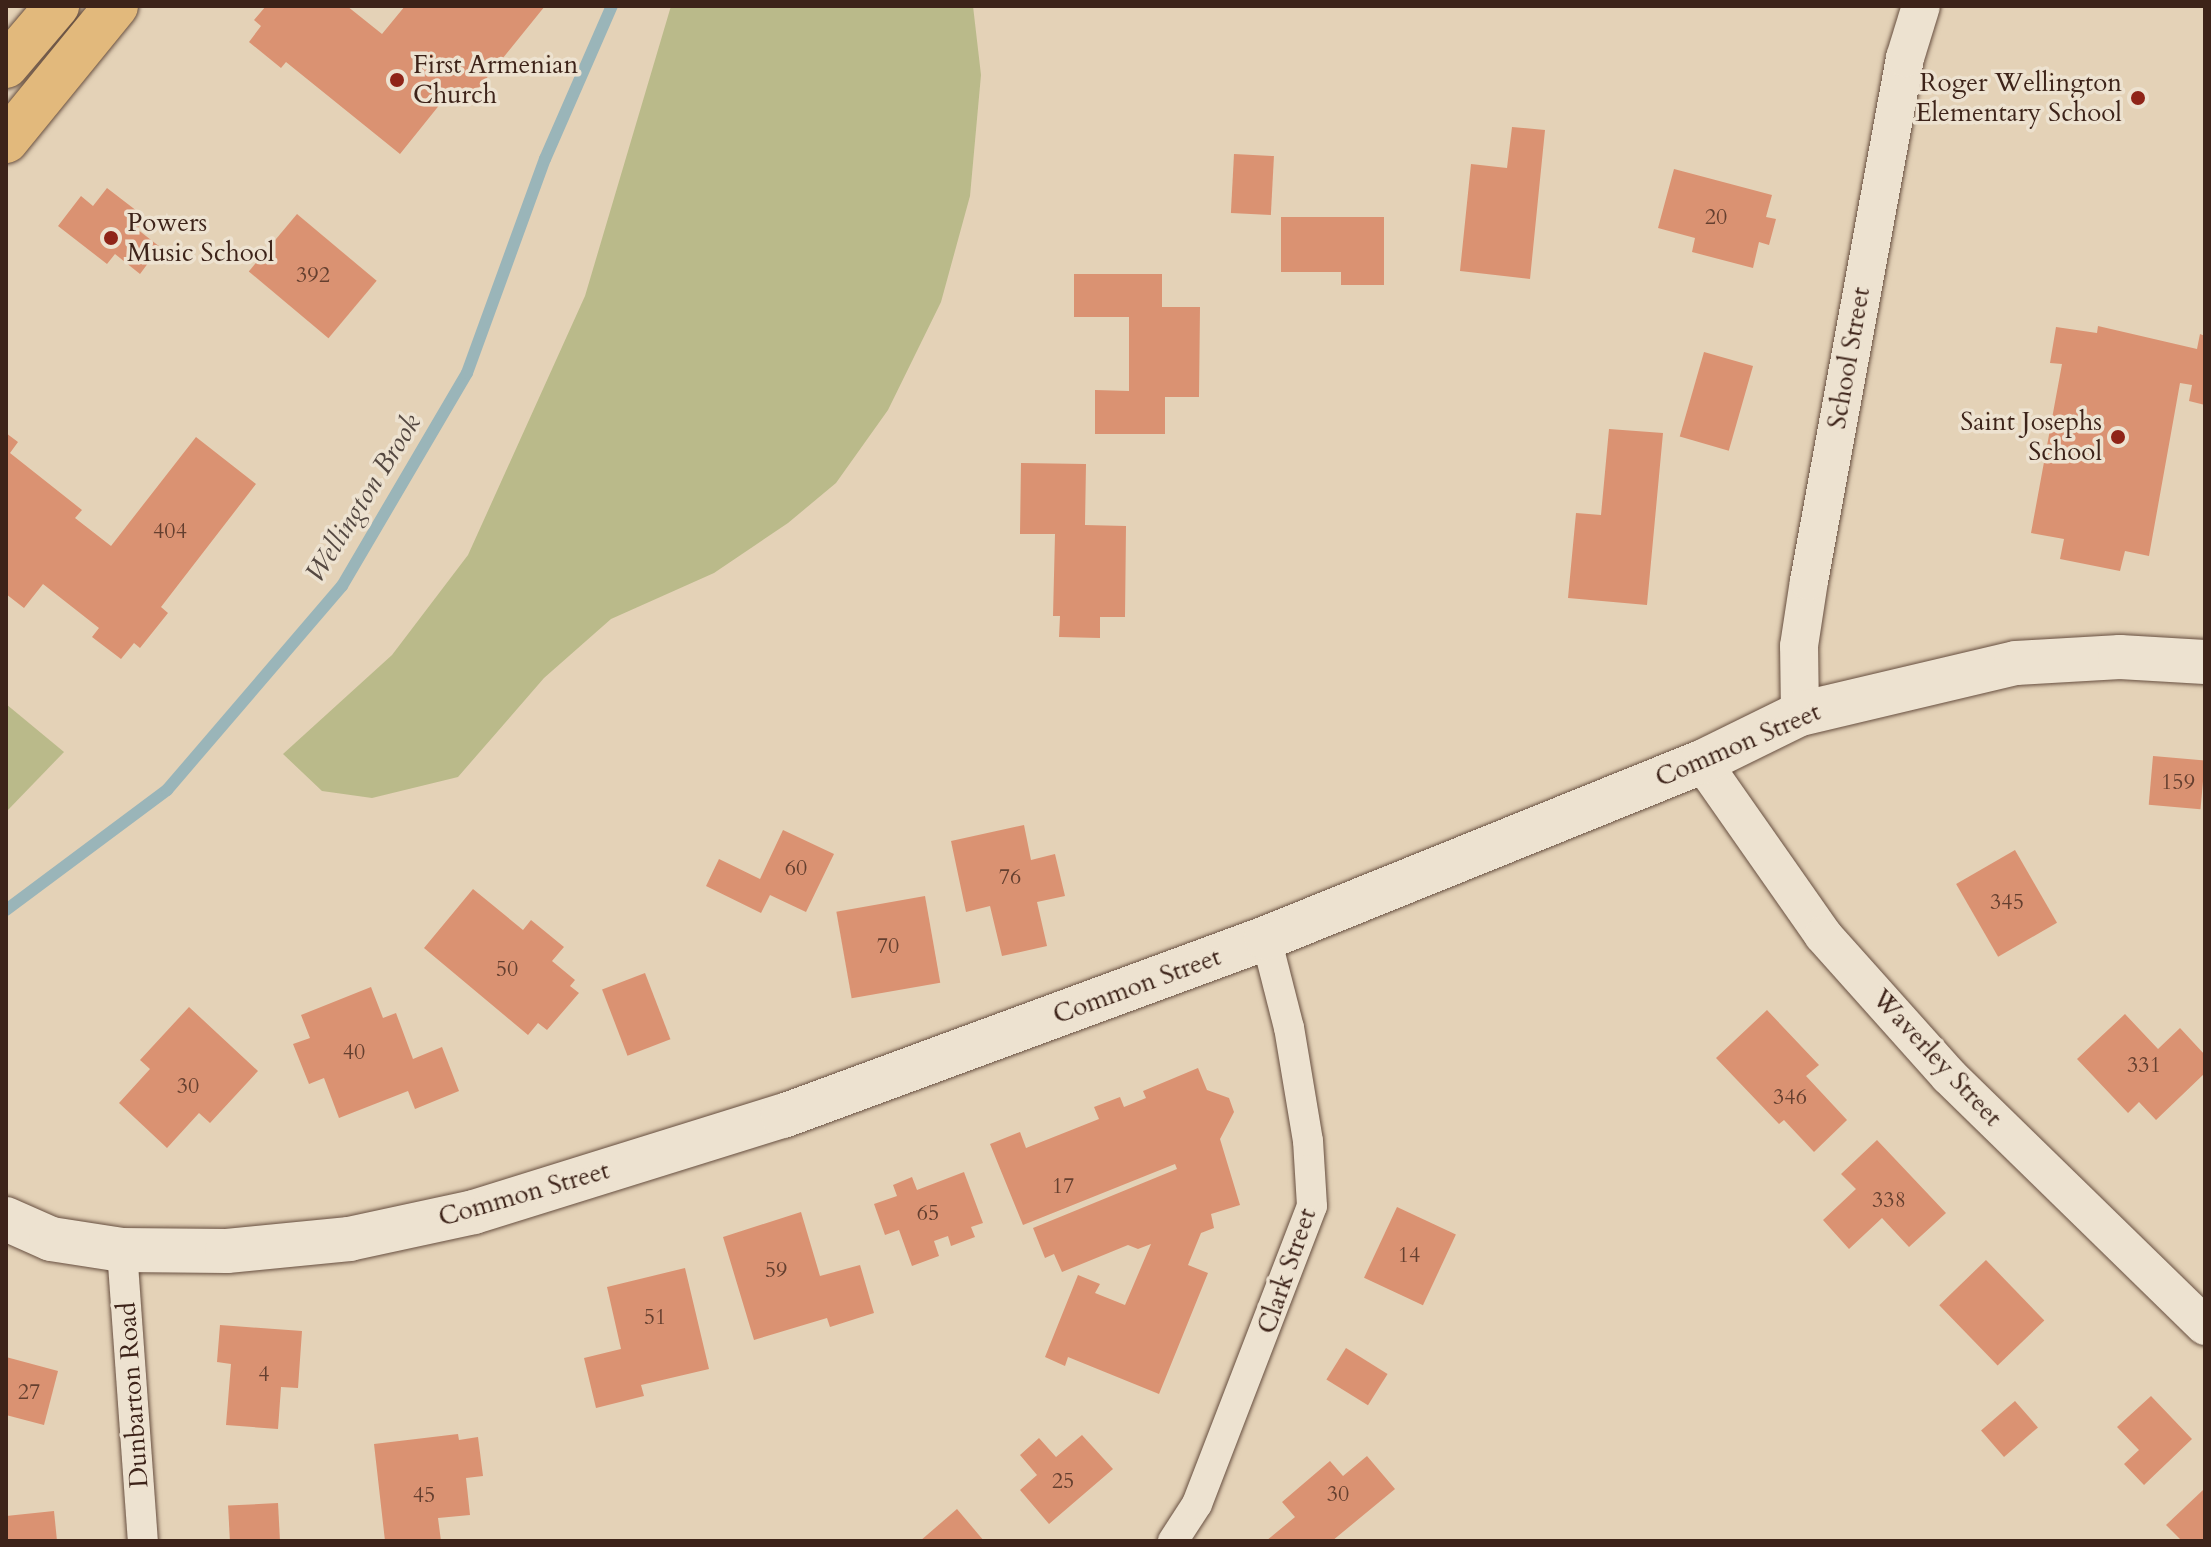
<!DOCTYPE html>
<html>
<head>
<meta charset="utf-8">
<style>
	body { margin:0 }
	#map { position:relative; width:2211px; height:1547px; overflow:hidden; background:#e4d2b7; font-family:Cardo,serif }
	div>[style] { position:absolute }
	.green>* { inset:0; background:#baba8a }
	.stream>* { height:12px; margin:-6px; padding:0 6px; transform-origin:6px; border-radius:6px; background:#9ab5b9 }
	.building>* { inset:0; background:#da9272; transform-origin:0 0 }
	.roads { filter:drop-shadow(0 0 2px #674f40) drop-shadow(0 0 2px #674f40) }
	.minor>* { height:30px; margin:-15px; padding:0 15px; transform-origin:15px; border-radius:15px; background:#ede2d0 }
	.tertiary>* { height:38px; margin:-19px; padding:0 19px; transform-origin:19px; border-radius:19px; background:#ede2d0 }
	.secondary>* { height:44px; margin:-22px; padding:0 22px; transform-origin:22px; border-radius:22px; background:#ede2d0 }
	.primary>* { height:44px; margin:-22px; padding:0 22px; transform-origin:22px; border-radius:22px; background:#e2b97c }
	.dots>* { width:22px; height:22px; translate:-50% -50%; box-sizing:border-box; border:4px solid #ede2d0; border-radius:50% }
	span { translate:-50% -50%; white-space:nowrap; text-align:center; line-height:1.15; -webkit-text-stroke:7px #ede2d0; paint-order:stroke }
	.number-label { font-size:22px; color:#643f2f }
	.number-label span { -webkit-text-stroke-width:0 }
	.poi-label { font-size:26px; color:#3d2319 }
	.left { translate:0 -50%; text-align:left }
	.right { translate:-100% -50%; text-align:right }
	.street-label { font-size:26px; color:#3d2319 }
	.water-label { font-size:28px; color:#544841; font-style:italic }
	.frame { position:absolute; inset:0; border:8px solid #3d2319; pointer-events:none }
</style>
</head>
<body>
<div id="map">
	<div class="green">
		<div style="clip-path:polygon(671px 6px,973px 6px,981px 75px,970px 196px,941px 302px,888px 410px,836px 483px,788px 523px,714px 573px,611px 619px,544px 678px,458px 777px,372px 798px,322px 791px,283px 754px,392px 655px,468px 555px,585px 296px)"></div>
		<div style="clip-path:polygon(6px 704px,64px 752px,6px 812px)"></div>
	</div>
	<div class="stream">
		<div style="left:6px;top:910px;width:201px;rotate:-36.7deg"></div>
		<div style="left:167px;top:790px;width:269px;rotate:-49.4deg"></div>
		<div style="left:342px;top:586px;width:247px;rotate:-59.6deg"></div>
		<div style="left:467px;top:373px;width:228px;rotate:-70deg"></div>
		<div style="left:545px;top:159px;width:167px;rotate:-66.4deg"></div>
	</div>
	<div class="building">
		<div style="clip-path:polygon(266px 6px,347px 6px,382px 34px,405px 6px,545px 6px,465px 105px,449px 93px,400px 154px,286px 62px,281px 68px,249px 42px,261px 26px,254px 20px)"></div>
		<div style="clip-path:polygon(1512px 127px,1545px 130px,1530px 279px,1460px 271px,1471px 164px,1507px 168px)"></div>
		<div style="left:1234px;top:154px;width:40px;height:59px;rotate:3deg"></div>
		<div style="clip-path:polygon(1674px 169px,1772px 195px,1766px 217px,1776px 219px,1769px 245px,1759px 242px,1753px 268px,1692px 252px,1695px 238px,1658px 228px)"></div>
		<div style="clip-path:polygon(107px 188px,146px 218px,137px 229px,160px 247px,140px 274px,115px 254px,107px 264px,58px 226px,81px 196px,93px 206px)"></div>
		<div style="left:297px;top:214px;width:104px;height:75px;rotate:40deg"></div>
		<div style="clip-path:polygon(1281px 217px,1384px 217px,1384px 285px,1341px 285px,1341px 272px,1281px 272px)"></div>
		<div style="clip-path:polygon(1074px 274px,1162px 274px,1162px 307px,1200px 307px,1199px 397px,1165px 397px,1165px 434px,1095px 434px,1095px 390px,1129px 391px,1129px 317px,1074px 317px)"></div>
		<div style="clip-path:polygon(2098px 326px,2197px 349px,2200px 334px,2205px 336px,2205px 405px,2189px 401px,2192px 385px,2180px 383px,2149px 556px,2125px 551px,2120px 571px,2060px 559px,2064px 539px,2031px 533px,2062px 364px,2050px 363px,2056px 327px,2097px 333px)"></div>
		<div style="left:1704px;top:352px;width:51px;height:88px;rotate:16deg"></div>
		<div style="clip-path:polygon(1609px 429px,1663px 433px,1647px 605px,1568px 598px,1576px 513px,1601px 515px)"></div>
		<div style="clip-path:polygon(6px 433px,18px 442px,10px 453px,82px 510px,75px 518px,111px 546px,196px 437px,256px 484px,161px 607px,168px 613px,140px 648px,134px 643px,121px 659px,92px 637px,99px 628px,43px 584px,24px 608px,6px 594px)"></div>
		<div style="clip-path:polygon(1021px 463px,1086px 464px,1085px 525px,1126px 526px,1125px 617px,1100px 617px,1100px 638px,1059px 637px,1060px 616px,1053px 616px,1055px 534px,1020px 534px)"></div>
		<div style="left:2153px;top:756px;width:52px;height:49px;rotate:5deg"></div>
		<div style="clip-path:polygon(1024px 825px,1031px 860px,1055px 854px,1065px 896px,1037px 902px,1047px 946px,1002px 956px,990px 906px,966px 912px,951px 841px)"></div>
		<div style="clip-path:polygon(783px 830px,834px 854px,806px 912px,770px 895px,761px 913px,706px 886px,719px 859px,760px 879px)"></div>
		<div style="left:2015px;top:850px;width:84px;height:68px;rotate:60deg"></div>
		<div style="clip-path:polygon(473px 889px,523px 930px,531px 920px,564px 947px,552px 961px,575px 980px,570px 986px,579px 993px,547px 1030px,538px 1023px,528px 1035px,424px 948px)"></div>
		<div style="left:925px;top:896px;width:88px;height:90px;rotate:80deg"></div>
		<div style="left:645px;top:973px;width:71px;height:46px;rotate:69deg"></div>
		<div style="clip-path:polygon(371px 987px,383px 1018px,396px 1013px,413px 1059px,442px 1047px,459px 1091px,415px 1109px,408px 1091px,339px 1118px,324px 1078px,309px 1084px,293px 1044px,310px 1038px,301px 1015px)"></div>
		<div style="clip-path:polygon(189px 1007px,258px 1071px,210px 1123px,199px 1113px,167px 1148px,119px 1103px,150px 1069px,140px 1060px)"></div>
		<div style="clip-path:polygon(1767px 1010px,1819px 1065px,1806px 1076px,1847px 1120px,1814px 1152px,1784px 1120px,1779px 1124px,1716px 1058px)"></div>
		<div style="clip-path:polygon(2125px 1014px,2158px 1049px,2180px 1028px,2205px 1055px,2205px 1073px,2156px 1120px,2139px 1102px,2128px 1113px,2077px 1059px)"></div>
		<div style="clip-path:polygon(1198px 1068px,1207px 1090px,1229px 1098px,1234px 1112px,1220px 1139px,1240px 1205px,1211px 1214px,1214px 1228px,1201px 1233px,1188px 1265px,1208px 1273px,1159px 1394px,1068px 1357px,1065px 1366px,1045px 1357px,1078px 1275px,1100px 1284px,1095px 1293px,1125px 1305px,1151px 1244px,1138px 1249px,1128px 1245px,1062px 1272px,1054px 1254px,1045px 1258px,1033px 1228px,1177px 1169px,1175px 1164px,1023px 1225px,990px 1144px,1020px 1132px,1026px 1148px,1099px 1119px,1094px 1107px,1120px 1097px,1124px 1107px,1146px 1098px,1143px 1091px)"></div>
		<div style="clip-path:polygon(1877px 1140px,1946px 1213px,1909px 1247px,1882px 1218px,1849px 1249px,1823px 1220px,1856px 1189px,1841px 1174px)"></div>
		<div style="clip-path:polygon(964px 1172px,983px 1223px,971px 1227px,975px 1237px,951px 1246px,948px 1236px,934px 1241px,939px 1256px,912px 1266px,899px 1230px,885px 1235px,874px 1204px,897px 1196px,893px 1185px,912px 1177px,917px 1190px)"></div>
		<div style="left:1397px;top:1207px;width:65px;height:78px;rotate:25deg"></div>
		<div style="clip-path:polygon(801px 1212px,820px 1276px,860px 1265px,874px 1313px,830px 1327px,827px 1318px,754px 1340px,723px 1237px)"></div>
		<div style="left:1986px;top:1260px;width:84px;height:65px;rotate:46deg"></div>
		<div style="clip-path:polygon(685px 1268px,709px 1369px,641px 1385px,644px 1396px,596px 1408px,584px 1358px,621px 1349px,607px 1287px)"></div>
		<div style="clip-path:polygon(220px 1325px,302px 1331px,298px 1388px,281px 1387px,278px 1429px,226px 1425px,231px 1364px,217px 1362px)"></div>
		<div style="left:1346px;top:1348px;width:49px;height:37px;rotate:32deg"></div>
		<div style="clip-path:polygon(6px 1357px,58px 1371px,44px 1425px,6px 1415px)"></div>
		<div style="clip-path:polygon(2151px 1396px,2192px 1439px,2144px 1485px,2124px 1464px,2139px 1450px,2117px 1427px)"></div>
		<div style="left:2015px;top:1401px;width:35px;height:45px;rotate:49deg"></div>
		<div style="clip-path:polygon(458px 1434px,459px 1440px,478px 1437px,483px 1476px,466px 1478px,470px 1515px,438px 1518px,441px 1541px,385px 1541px,374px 1444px)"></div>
		<div style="clip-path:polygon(1082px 1435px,1113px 1469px,1049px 1524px,1020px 1490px,1037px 1475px,1020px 1455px,1039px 1438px,1056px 1457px)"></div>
		<div style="clip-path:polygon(1367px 1456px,1395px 1489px,1332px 1541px,1266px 1541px,1295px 1517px,1282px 1502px,1330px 1461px,1343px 1476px)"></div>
		<div style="clip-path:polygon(2203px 1490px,2205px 1541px,2182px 1541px,2166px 1525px)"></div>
		<div style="left:278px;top:1503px;width:38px;height:50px;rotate:87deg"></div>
		<div style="clip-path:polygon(957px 1509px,984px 1541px,920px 1541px)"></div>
		<div style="clip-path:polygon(54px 1511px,57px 1541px,6px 1541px,6px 1516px)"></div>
	</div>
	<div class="roads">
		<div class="minor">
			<div style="left:122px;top:1250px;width:292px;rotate:85.9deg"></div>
			<div style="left:1173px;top:1541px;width:44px;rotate:-57deg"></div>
			<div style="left:1197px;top:1504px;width:319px;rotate:-68.9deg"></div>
			<div style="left:1312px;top:1206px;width:65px;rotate:-93.5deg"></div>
			<div style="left:1308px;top:1141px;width:115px;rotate:-99.5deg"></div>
			<div style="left:1289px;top:1028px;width:93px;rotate:-104.3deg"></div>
		</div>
		<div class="tertiary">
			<div style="left:1800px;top:714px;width:68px;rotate:-90.8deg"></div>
			<div style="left:1799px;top:646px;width:66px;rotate:-81.3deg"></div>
			<div style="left:1809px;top:581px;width:532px;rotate:-79.6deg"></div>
			<div style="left:1905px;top:58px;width:54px;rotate:-72.9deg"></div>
			<div style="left:1702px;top:762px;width:211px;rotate:55deg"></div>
			<div style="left:1823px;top:935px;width:189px;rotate:48.2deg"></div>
			<div style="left:1949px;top:1076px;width:358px;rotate:44.3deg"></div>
		</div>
		<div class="secondary">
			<div style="left:6px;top:1219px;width:49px;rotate:24deg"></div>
			<div style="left:51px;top:1239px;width:72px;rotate:8.8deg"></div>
			<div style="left:122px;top:1250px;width:105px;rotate:0.5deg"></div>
			<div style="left:227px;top:1251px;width:123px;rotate:-5.6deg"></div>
			<div style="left:349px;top:1239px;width:128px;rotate:-12.2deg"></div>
			<div style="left:474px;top:1212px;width:324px;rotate:-17.3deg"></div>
			<div style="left:783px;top:1116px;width:515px;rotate:-20.23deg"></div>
			<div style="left:1266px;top:938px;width:470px;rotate:-22deg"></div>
			<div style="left:1702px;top:762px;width:109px;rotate:-26.1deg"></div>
			<div style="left:1800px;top:714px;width:222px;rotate:-13.3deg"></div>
			<div style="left:2016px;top:663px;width:104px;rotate:-3.3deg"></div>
			<div style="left:2120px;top:657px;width:85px;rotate:3.4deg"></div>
		</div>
		<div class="primary">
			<div style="left:6px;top:66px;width:79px;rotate:-49.6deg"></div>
			<div style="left:6px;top:141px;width:174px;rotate:-50.8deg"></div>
		</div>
	</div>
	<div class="dots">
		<div style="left:397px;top:80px;background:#8f2418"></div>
		<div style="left:2138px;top:98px;background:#8f2418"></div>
		<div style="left:111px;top:238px;background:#8f2418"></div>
		<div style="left:2118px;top:437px;background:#8f2418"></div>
	</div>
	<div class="number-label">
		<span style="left:1716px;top:218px">20</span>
		<span style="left:313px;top:276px">392</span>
		<span style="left:170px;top:532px">404</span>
		<span style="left:2178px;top:783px">159</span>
		<span style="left:796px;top:869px">60</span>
		<span style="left:1010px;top:878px">76</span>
		<span style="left:2007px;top:903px">345</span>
		<span style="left:888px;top:947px">70</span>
		<span style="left:507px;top:970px">50</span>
		<span style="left:354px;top:1053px">40</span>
		<span style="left:2144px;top:1066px">331</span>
		<span style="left:188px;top:1087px">30</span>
		<span style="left:1790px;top:1098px">346</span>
		<span style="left:1063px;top:1187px">17</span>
		<span style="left:1889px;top:1201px">338</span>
		<span style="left:928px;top:1214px">65</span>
		<span style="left:1409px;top:1256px">14</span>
		<span style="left:776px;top:1271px">59</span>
		<span style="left:655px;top:1318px">51</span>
		<span style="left:264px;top:1375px">4</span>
		<span style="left:29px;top:1393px">27</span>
		<span style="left:1063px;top:1482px">25</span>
		<span style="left:1338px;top:1495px">30</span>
		<span style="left:424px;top:1496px">45</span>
	</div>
	<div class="poi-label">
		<span class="left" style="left:413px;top:80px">First Armenian<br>Church</span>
		<span class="right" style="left:2122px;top:98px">Roger Wellington<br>Elementary School</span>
		<span class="left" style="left:127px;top:238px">Powers<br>Music School</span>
		<span class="right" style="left:2102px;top:437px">Saint Josephs<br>School</span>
	</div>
	<div class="street-label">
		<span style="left:1849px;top:358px;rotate:-80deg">School Street</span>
		<span style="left:1738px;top:745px;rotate:-23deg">Common Street</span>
		<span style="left:1137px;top:986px;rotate:-20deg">Common Street</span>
		<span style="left:1937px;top:1058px;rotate:47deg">Waverley Street</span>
		<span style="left:524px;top:1194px;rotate:-16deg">Common Street</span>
		<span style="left:1287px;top:1271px;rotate:-71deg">Clark Street</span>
		<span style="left:133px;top:1395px;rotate:-94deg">Dunbarton Road</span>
	</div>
	<div class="water-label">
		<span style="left:363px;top:498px;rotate:-58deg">Wellington Brook</span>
	</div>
	<div class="frame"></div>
</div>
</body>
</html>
